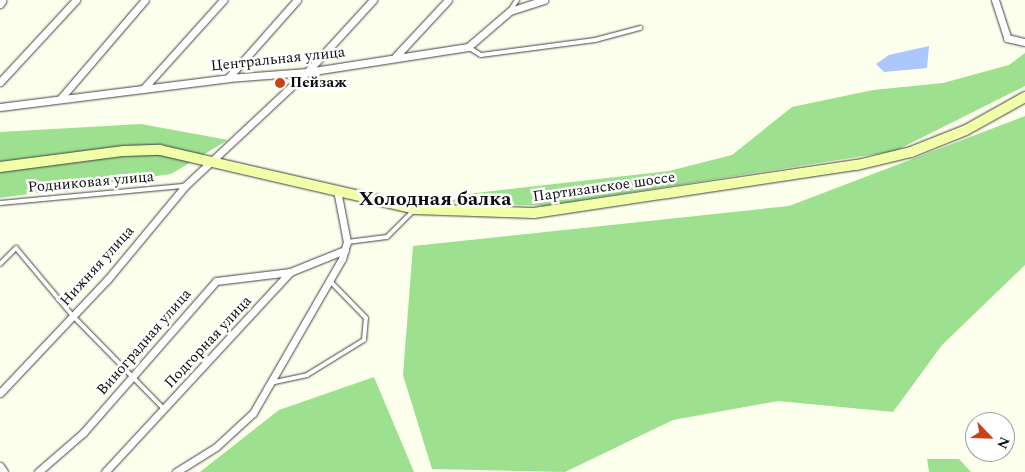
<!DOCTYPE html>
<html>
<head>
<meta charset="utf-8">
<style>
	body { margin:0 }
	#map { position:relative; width:1025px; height:472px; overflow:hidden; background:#fdffed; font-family:Spectral,serif }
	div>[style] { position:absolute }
	.forest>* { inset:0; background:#9de08f }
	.water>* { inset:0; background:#abc7fd }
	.roads { filter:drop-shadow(0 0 1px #404040) drop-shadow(0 0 1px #404040) }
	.lane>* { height:4px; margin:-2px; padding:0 2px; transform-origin:2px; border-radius:2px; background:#fff }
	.street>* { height:7px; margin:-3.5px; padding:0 3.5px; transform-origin:3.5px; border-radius:3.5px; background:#fff }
	.secondary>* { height:10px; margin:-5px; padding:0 5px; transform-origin:5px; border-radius:5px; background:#f0ffa8 }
	.dots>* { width:14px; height:14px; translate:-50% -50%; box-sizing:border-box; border:2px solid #fff; border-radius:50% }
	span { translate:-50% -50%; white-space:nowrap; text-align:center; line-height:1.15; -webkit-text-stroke:5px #fff; paint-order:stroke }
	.street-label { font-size:15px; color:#0d0d0d }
	.poi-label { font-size:15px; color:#0d0d0d; font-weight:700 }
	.left { translate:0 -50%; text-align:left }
	.district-label { font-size:20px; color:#0d0d0d; font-weight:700 }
	.north { position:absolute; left:965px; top:412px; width:50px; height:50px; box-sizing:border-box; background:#fff; border:1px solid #9e9e9e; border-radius:50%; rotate:114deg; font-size:14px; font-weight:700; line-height:20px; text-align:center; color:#0d0d0d }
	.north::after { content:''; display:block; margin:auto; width:18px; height:22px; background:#cc4116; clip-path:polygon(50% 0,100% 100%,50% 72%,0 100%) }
</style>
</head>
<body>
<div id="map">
	<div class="forest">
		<div style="clip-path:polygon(1025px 53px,1025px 86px,895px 151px,545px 206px,449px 202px,467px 194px,669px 171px,732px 155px,792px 107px,873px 90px,943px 83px,1009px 65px)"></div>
		<div style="clip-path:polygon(1025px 116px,1025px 265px,942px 345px,893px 412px,778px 401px,673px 420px,565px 472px,432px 469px,403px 375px,413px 246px,789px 206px)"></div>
		<div style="clip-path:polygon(141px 124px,228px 140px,171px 174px,0 198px,0 132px)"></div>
		<div style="clip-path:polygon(374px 377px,414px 472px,200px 472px,279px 410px)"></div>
		<div style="clip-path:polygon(927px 459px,959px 459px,971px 472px,929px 472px)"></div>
	</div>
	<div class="water">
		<div style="clip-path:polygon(929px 46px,927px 68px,884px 72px,876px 64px,889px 55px)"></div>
	</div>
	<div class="roads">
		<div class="lane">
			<div style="left:511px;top:9px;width:11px;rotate:-56deg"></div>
			<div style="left:468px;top:47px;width:15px;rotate:32deg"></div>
			<div style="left:481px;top:55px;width:115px;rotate:-7.5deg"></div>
			<div style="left:595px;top:40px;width:47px;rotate:-14.9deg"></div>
			<div style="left:0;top:203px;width:186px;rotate:-5.3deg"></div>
			<div style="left:347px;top:242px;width:40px;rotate:-7.1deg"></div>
			<div style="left:387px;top:237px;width:37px;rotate:-45deg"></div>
			<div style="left:0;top:264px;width:23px;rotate:-45deg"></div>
			<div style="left:16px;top:248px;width:87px;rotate:50.1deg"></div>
			<div style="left:72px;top:315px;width:132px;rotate:45.6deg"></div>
			<div style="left:270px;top:383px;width:38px;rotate:-12deg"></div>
			<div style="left:307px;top:375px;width:67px;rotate:-31.6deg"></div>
			<div style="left:364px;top:340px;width:22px;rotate:-85deg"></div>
			<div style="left:366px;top:318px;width:53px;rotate:-134.2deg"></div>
		</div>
		<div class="street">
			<div style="left:995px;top:0;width:40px;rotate:72deg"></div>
			<div style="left:1007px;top:38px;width:18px;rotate:13deg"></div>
			<div style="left:0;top:4px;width:4px;rotate:-56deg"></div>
			<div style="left:396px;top:56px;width:76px;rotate:-47.1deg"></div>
			<div style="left:228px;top:78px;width:104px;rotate:-48.5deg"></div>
			<div style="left:0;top:82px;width:112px;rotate:-47.2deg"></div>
			<div style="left:143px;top:89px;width:120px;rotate:-48deg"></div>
			<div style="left:60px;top:99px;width:130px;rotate:-49.4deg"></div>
			<div style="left:0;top:107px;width:230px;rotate:-7.2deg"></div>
			<div style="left:228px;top:78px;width:79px;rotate:-4.3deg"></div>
			<div style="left:307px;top:72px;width:163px;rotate:-8.8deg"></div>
			<div style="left:468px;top:47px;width:55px;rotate:-40.6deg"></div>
			<div style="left:510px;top:11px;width:36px;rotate:-18deg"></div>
			<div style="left:0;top:393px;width:156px;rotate:-46.6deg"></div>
			<div style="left:107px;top:280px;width:122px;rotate:-50.3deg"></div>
			<div style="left:185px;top:186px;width:167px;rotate:-43.1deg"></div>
			<div style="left:307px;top:72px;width:98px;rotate:-47.5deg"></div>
			<div style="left:0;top:466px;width:7px;rotate:56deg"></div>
			<div style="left:38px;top:472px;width:60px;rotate:-40.9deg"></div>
			<div style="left:83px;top:433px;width:202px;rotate:-48.8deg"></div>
			<div style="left:216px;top:281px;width:75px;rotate:-6.9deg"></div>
			<div style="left:105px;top:472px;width:272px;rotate:-47.2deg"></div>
			<div style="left:290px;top:272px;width:59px;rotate:-21.8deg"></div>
			<div style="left:176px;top:472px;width:47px;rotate:-32deg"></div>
			<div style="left:216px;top:447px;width:50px;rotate:-42.6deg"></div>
			<div style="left:253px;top:413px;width:178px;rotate:-60deg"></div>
			<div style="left:342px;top:259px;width:18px;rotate:-74deg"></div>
			<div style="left:347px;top:242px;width:53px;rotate:-100.9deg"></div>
		</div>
		<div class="secondary">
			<div style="left:0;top:167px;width:125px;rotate:-7.4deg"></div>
			<div style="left:124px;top:151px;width:36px;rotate:-2deg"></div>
			<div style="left:160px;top:150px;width:262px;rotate:13deg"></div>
			<div style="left:415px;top:209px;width:119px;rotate:1.9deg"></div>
			<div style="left:534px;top:213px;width:327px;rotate:-8.5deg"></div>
			<div style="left:857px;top:165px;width:56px;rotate:-13.5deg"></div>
			<div style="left:911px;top:152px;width:59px;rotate:-21.8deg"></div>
			<div style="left:966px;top:130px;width:68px;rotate:-29.2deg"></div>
		</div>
	</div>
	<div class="dots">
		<div style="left:280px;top:83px;background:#cc4116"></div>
	</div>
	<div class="street-label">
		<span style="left:278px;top:59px;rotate:-6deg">Центральная улица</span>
		<span style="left:91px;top:182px;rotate:-5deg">Родниковая улица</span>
		<span style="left:604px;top:187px;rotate:-8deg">Партизанское шоссе</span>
		<span style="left:97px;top:266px;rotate:-48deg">Нижняя улица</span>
		<span style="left:144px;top:342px;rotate:-49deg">Виноградная улица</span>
		<span style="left:208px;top:342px;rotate:-47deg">Подгорная улица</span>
	</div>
	<div class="poi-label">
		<span class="left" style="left:290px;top:83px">Пейзаж</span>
	</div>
	<div class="district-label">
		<span style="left:435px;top:199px">Холодная балка</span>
	</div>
	<div class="north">N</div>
</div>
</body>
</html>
